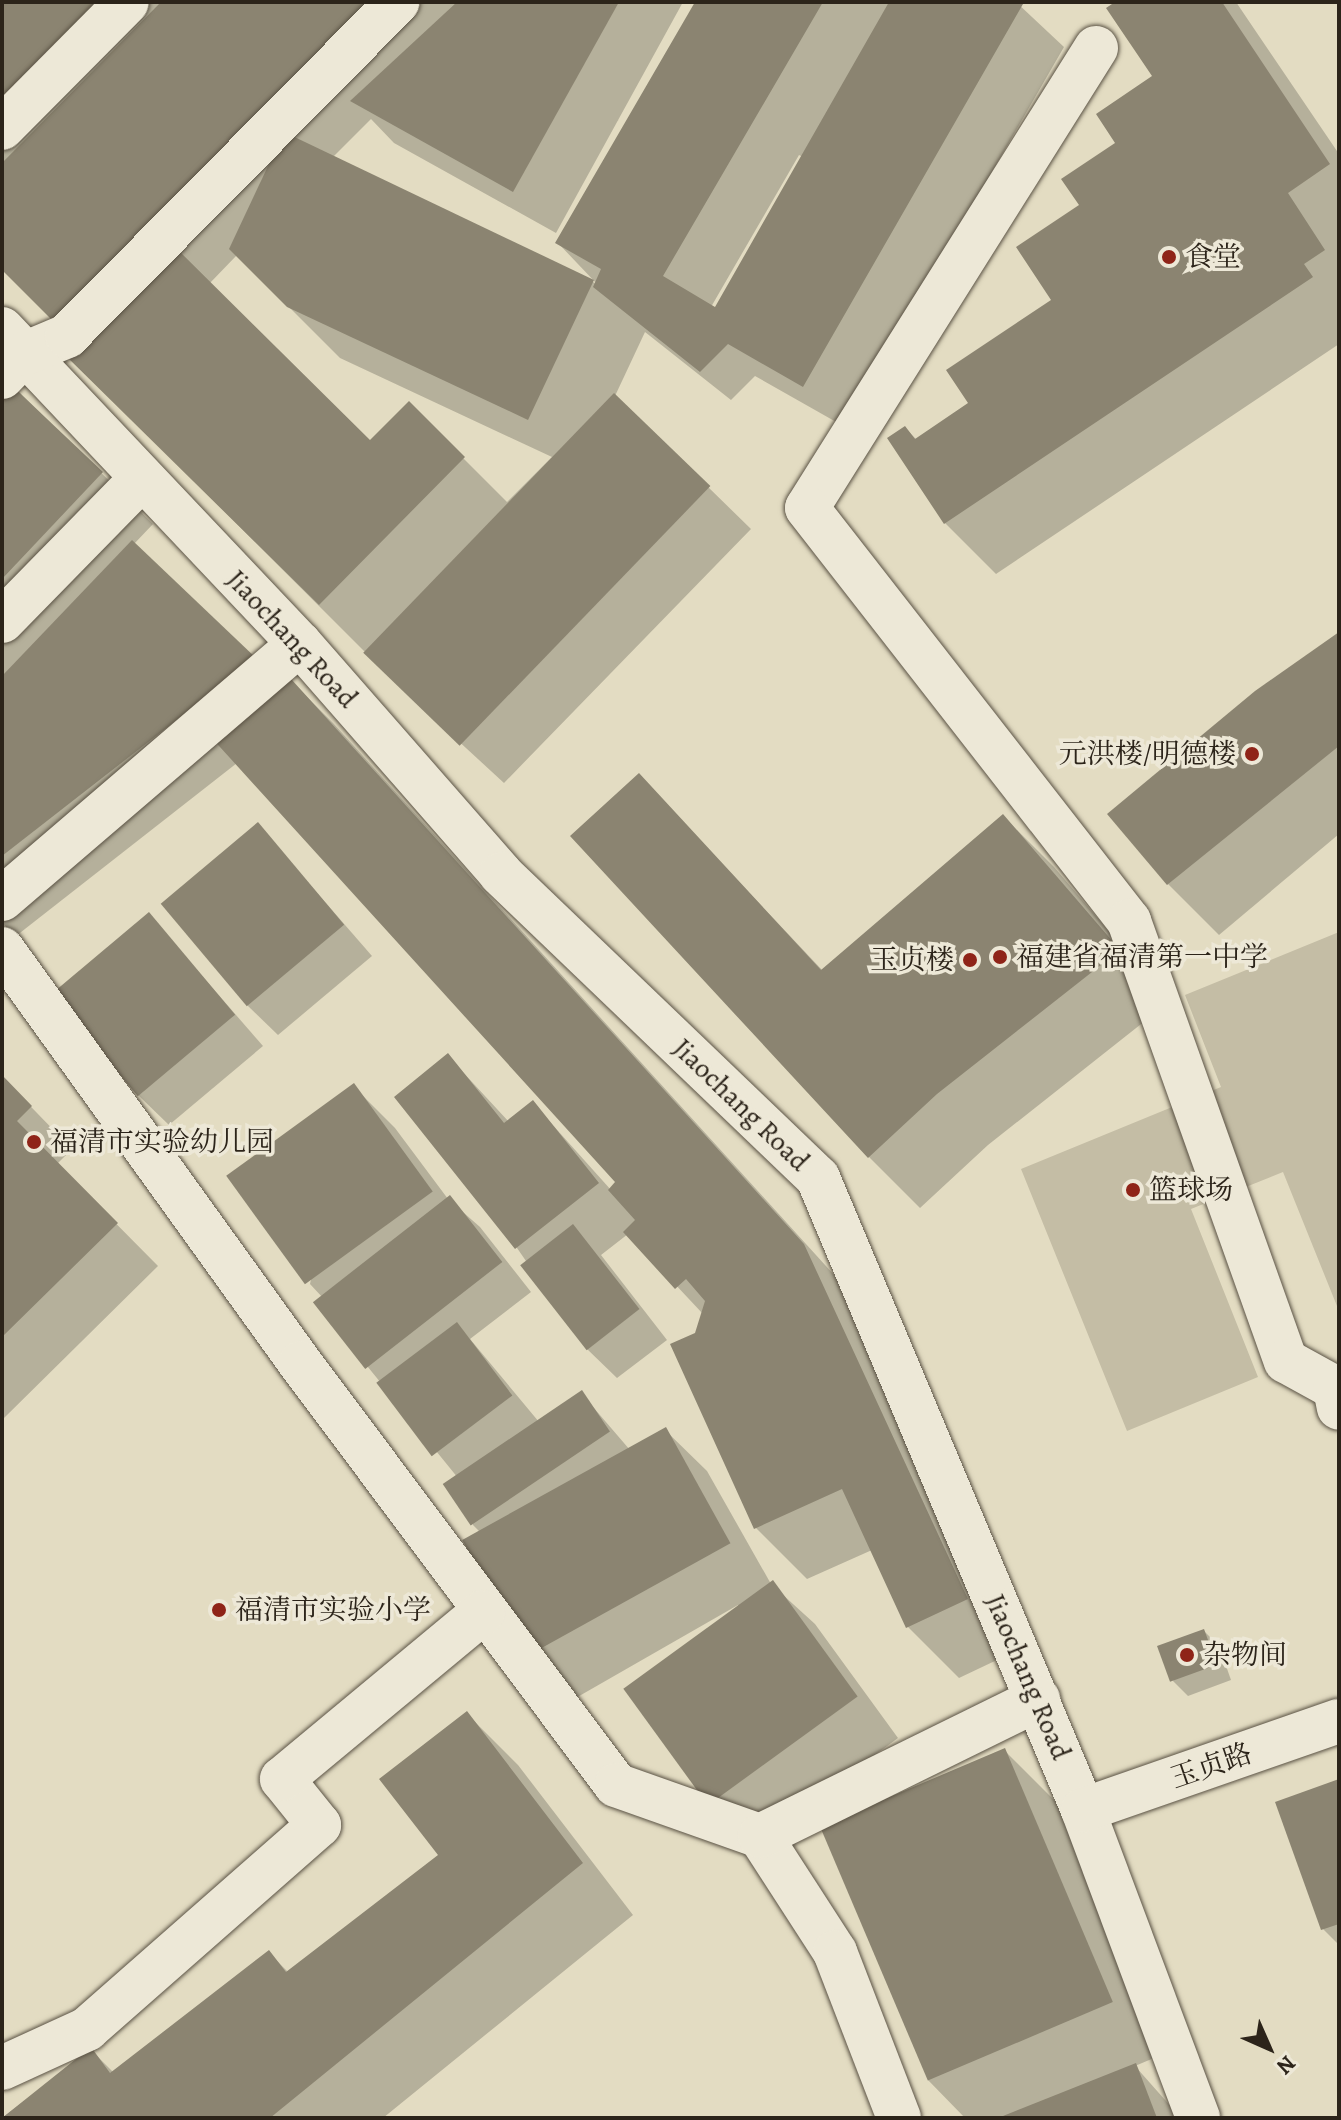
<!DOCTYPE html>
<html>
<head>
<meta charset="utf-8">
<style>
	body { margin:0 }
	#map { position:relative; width:1341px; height:2120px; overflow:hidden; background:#e3dcc2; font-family:Alegreya,"Noto Serif SC",serif }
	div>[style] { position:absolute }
	.green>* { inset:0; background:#c4bda5 }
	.shadow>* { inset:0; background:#0003 }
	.building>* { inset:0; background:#8b8471; transform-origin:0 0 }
	.roads { filter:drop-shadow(0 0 2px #5a5244) drop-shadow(0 0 2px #5a5244) }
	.minor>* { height:44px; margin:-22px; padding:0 22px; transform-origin:22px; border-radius:22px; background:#ede8d7 }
	.dots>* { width:22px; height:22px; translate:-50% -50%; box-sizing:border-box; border:4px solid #ede8d7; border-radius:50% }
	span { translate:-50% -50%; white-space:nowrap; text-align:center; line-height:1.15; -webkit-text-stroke:7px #ede8d7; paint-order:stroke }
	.poi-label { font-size:28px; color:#2c241a }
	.left { translate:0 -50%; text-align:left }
	.right { translate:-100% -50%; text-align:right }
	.street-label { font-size:28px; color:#2c241a }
	.frame { position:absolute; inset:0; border:4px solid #2c241a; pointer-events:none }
	.north { position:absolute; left:1229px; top:2008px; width:80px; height:80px; -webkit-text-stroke:6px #ede8d7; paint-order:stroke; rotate:135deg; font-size:22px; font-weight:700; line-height:32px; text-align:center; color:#2c241a }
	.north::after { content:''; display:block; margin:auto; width:28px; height:36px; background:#2c241a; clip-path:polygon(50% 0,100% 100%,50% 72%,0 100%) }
</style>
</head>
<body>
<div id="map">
	<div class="green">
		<div style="clip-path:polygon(1339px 932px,1339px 1311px,1283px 1172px,1191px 1209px,1258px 1377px,1127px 1431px,1021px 1169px,1221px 1087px,1185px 995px)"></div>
	</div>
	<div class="shadow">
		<div style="clip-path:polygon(evenodd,2px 2px,683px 2px,556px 233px,394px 143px,371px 119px,333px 157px,597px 284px,557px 242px,697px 2px,1016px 2px,1064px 47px,845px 427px,755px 376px,731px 400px,645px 332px,615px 396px,751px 529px,504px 783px,403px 690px,121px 408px,80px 346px,2px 268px,2px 2px,799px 155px,803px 157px,715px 310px,711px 307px,799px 155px,2px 2px,237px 255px,340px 358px,552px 457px,507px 502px,409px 404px,370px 443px,209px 284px,237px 255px)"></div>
		<div style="clip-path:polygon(1119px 2px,1236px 2px,1339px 154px,1339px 344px,996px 574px,945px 523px,905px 428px,917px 440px,971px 404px,1054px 300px,1082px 206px,1154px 76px)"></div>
		<div style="clip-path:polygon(2px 375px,153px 524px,134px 544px,254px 659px,282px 672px,333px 723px,855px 1298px,1018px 1650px,959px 1678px,907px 1626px,872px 1550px,807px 1579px,756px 1528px,697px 1335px,703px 1314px,628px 1234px,601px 1255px,667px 1340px,617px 1378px,587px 1349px,517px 1248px,448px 1056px,509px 1122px,533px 1103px,611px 1190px,618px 1182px,237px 763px,16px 936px,2px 923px)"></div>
		<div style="clip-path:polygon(1339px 635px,1339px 834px,1219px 935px,1168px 884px)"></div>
		<div style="clip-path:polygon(639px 776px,823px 971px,1003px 816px,1054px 867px,1169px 1002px,988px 1145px,920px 1208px,869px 1157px)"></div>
		<div style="clip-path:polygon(258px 825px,372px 956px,278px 1035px,248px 1006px)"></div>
		<div style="clip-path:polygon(149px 915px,263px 1046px,169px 1125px,139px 1096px)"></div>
		<div style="clip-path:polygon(2px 1077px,72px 1149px,57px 1164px,158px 1266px,2px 1420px)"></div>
		<div style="clip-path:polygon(353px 1086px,395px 1128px,448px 1199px,480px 1227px,531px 1292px,470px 1339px,539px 1422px,581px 1393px,630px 1450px,665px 1430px,707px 1471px,771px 1584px,815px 1624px,898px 1738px,752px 1845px,710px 1803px,738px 1605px,574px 1699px,532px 1657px,483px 1535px,473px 1525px,458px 1478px,316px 1303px,323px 1298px,310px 1284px)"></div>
		<div style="clip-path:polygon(1204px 1631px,1219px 1646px,1231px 1680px,1188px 1696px,1173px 1681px)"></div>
		<div style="clip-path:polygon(467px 1714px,518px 1765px,633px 1915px,383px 2118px,2px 2118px,91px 2050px,114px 2073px,269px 1953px,289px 1973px,441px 1856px)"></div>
		<div style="clip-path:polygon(1004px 1750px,1056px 1802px,1161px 2055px,1135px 2066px,1181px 2118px,965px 2118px,928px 2080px)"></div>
		<div style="clip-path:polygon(1339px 1781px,1339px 1945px,1323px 1929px)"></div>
	</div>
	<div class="building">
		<div style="clip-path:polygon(2px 2px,98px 2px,2px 99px)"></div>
		<div style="clip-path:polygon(161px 2px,385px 2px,62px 330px,2px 270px,2px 163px)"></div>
		<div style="clip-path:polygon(457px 2px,619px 2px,513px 192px,350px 101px)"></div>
		<div style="clip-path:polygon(695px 2px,823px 2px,663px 276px,715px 307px,889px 2px,1023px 4px,803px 387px,728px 344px,700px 372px,593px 287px,601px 269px,555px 243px)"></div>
		<div style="clip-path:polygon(1115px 2px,1222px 2px,1330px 164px,1288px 193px,1325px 250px,1304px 264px,1313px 277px,944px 524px,887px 438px,905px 426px,915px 439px,968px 403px,946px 370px,1051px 300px,1016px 247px,1079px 205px,1061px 179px,1115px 143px,1096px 114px,1152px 76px,1106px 8px)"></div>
		<div style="clip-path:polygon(284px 132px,594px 280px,528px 420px,287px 307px,229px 249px)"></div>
		<div style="clip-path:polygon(175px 247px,370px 440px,409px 401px,465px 457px,319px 605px,67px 357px)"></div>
		<div style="clip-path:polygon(8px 382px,103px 472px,2px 579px,2px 388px)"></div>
		<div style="left:614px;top:393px;width:134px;height:361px;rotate:44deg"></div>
		<div style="clip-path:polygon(132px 540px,256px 658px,2px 856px,2px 676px)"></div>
		<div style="clip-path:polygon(1339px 632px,1339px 746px,1167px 885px,1107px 814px,1255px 691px)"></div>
		<div style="clip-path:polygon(282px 669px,804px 1244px,968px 1599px,906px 1628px,842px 1489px,754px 1529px,670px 1344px,695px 1333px,705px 1301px,686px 1279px,675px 1289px,623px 1232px,635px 1220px,608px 1190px,615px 1182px,210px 736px)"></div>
		<div style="clip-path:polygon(639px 773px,821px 970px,1003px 814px,1120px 950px,937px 1094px,868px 1158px,570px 836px)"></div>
		<div style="left:258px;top:822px;width:134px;height:127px;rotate:50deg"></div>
		<div style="left:149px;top:912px;width:134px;height:127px;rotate:50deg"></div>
		<div style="clip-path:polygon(448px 1053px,504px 1123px,533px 1100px,599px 1183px,515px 1249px,394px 1097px)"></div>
		<div style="clip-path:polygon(2px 1075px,32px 1106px,17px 1121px,118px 1223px,2px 1337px)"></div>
		<div style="left:354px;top:1083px;width:134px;height:158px;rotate:54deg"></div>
		<div style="left:450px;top:1195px;width:85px;height:174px;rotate:52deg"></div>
		<div style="left:573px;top:1224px;width:108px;height:67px;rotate:52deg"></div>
		<div style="left:457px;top:1322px;width:92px;height:101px;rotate:53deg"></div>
		<div style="left:582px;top:1390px;width:50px;height:168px;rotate:56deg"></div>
		<div style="left:666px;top:1427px;width:133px;height:233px;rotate:61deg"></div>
		<div style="left:773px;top:1580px;width:144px;height:185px;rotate:54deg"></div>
		<div style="left:1204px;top:1629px;width:38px;height:50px;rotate:70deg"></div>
		<div style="clip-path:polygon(467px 1711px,583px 1863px,270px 2118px,2px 2118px,91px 2047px,110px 2073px,269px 1950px,286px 1972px,438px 1855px,379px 1779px)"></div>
		<div style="left:1005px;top:1748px;width:276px;height:201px;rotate:67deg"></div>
		<div style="clip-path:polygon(1339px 1779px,1339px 1924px,1321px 1930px,1275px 1802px)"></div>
		<div style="clip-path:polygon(1136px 2063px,1157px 2118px,998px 2118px)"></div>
	</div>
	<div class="roads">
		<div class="minor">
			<div style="left:1096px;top:48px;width:543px;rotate:122.14deg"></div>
			<div style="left:807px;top:508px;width:524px;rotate:52.06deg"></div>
			<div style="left:1129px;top:921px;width:467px;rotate:70.4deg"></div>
			<div style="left:1286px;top:1361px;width:56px;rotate:28.9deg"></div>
			<div style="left:1335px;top:1388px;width:20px;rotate:79deg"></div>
			<div style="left:2px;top:128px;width:177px;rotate:-45.2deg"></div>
			<div style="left:2px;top:329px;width:434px;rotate:46.6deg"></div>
			<div style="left:300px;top:644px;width:305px;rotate:48.8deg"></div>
			<div style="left:501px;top:874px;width:439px;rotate:43.8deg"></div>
			<div style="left:818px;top:1178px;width:685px;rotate:67.25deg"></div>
			<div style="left:1083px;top:1810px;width:329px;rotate:69.5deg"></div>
			<div style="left:2px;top:377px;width:32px;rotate:-46deg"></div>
			<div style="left:24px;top:354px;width:47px;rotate:-22.7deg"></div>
			<div style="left:67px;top:336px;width:470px;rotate:-45.3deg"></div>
			<div style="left:2px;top:621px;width:199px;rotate:-45.6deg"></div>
			<div style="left:2px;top:899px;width:392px;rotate:-40.6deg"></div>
			<div style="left:2px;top:949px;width:510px;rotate:54.25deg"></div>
			<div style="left:300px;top:1363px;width:527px;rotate:53.17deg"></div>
			<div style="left:616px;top:1785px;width:153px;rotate:19.5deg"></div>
			<div style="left:760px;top:1836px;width:138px;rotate:57.1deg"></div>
			<div style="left:835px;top:1952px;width:178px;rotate:68.9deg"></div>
			<div style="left:1083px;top:1810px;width:271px;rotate:-19.2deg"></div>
			<div style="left:760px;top:1836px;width:310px;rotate:-26.2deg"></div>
			<div style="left:2px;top:2068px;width:94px;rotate:-24.6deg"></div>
			<div style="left:87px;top:2029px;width:309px;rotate:-41.3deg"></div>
			<div style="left:319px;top:1825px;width:59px;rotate:-128.8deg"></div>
			<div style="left:282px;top:1779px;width:261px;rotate:-39.7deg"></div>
		</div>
	</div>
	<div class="dots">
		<div style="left:1169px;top:257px;background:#8f2418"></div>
		<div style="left:1252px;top:754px;background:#8f2418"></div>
		<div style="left:1000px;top:957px;background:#8f2418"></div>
		<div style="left:970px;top:960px;background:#8f2418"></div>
		<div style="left:34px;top:1142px;background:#8f2418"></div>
		<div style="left:1133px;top:1190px;background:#8f2418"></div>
		<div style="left:219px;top:1610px;background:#8f2418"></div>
		<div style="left:1187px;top:1655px;background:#8f2418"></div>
	</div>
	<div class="poi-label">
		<span class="left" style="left:1185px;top:257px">食堂</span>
		<span class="right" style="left:1236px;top:754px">元洪楼/明德楼</span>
		<span class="left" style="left:1016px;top:957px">福建省福清第一中学</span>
		<span class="right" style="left:954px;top:960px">玉贞楼</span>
		<span class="left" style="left:50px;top:1142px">福清市实验幼儿园</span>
		<span class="left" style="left:1149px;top:1190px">篮球场</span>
		<span class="left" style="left:235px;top:1610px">福清市实验小学</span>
		<span class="left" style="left:1203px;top:1655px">杂物间</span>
	</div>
	<div class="street-label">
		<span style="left:292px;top:639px;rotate:47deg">Jiaochang Road</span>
		<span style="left:741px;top:1105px;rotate:44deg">Jiaochang Road</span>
		<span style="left:1028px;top:1677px;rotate:67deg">Jiaochang Road</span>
		<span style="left:1211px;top:1766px;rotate:-19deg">玉贞路</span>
	</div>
	<div class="frame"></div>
	<div class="north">N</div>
</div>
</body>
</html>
